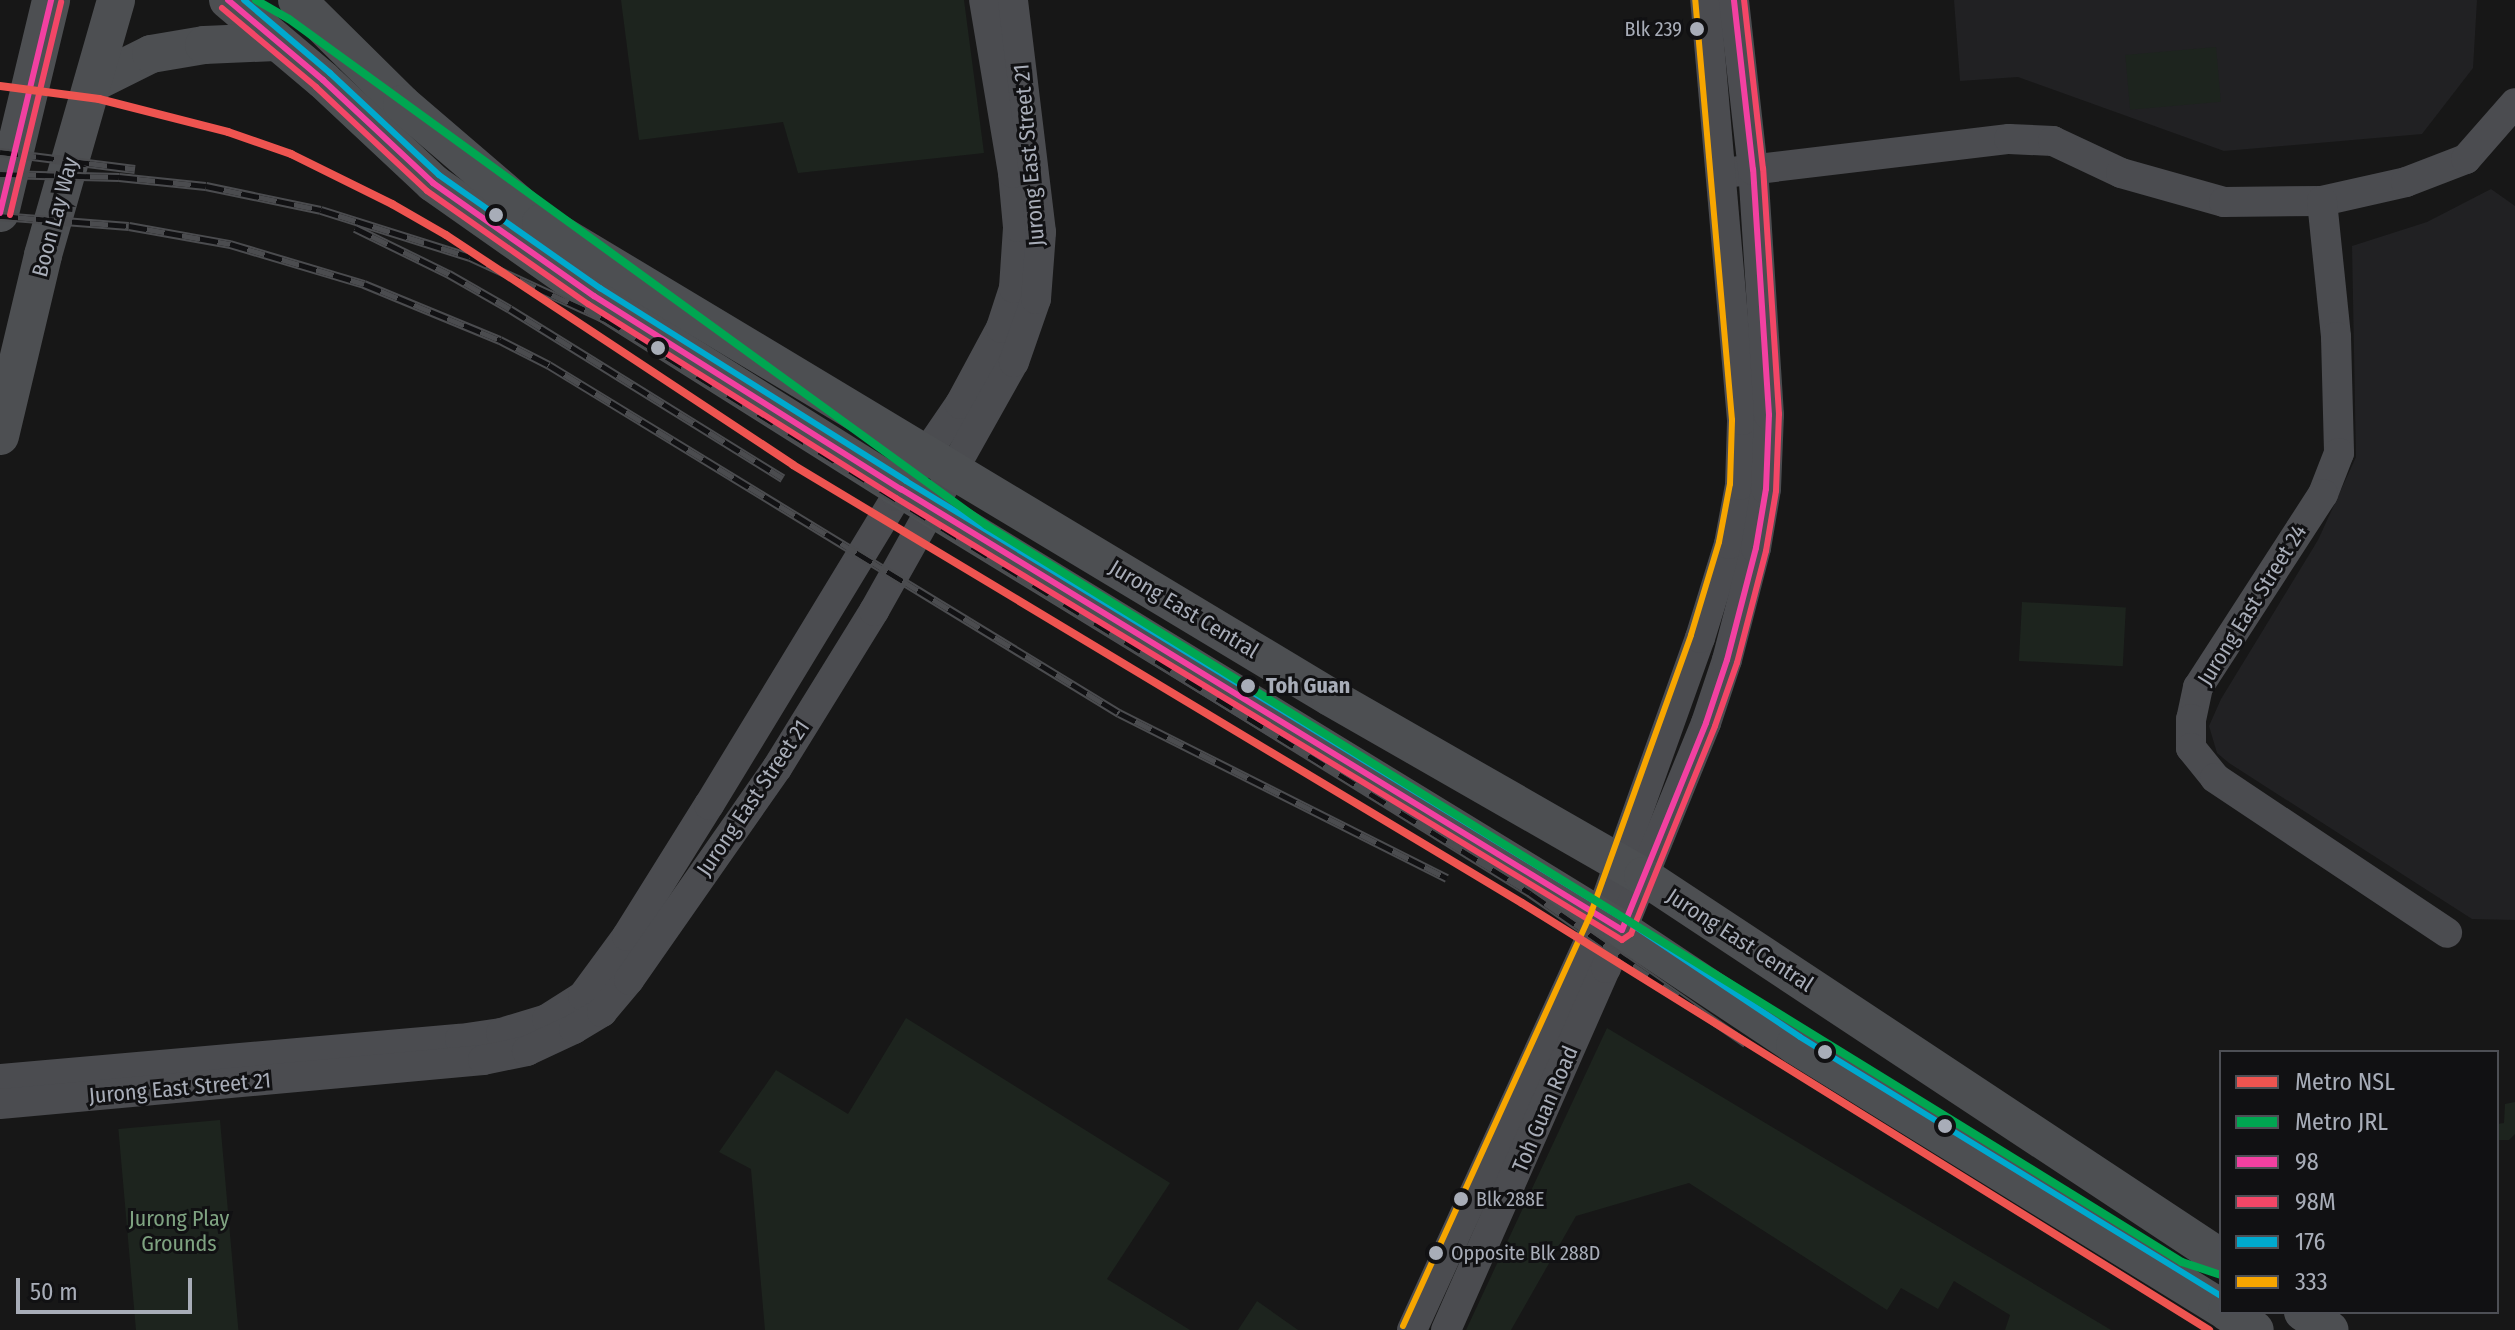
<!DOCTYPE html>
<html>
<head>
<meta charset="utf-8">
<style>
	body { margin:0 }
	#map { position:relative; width:2515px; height:1330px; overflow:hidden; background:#171717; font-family:"Fira Sans Condensed",sans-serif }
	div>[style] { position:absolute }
	.built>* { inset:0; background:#212123 }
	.green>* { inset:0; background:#1d241e; transform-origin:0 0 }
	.minor>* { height:30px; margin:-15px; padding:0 15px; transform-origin:15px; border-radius:15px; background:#4b4c50 }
	.major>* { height:38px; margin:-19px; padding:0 19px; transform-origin:19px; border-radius:19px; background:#4d4f52 }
	.rail>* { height:9px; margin-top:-4.5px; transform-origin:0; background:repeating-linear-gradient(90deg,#111113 0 18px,#4b4c4f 0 36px); box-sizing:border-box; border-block:2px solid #4b4c4f }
	.bus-1>* { height:6px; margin:-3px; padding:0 3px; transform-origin:3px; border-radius:3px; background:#f240a1 }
	.bus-2>* { height:6px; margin:-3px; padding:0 3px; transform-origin:3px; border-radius:3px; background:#f34667 }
	.bus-3>* { height:6px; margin:-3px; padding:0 3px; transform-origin:3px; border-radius:3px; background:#00a9ce }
	.bus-4>* { height:6px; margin:-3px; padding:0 3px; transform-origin:3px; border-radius:3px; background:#f7a600 }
	.metro-1>* { height:8px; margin:-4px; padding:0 4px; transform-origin:4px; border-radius:4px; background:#ee5450 }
	.metro-2>* { height:8px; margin:-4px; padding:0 4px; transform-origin:4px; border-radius:4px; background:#00a651 }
	.dots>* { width:22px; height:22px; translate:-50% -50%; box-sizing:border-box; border:4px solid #111113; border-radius:50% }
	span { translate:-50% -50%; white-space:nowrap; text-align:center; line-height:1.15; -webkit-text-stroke:6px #111113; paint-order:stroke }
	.bus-label { font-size:20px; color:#a8adb8 }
	.right { translate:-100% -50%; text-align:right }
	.left { translate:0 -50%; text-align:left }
	.street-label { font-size:22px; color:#a8adb8 }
	.stop-label { font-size:22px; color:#a8adb8; font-weight:700 }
	.park-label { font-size:22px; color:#7fa381 }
	.legend { position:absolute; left:2219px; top:1050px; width:280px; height:264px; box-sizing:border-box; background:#111113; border:2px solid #4d4f55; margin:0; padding:10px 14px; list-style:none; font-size:24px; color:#a8adb8 }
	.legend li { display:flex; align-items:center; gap:16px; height:40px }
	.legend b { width:40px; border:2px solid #4d4f55 }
	.scale { position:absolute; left:16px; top:1278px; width:176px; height:36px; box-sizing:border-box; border:4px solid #a8adb8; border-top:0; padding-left:10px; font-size:24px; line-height:28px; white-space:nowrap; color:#a8adb8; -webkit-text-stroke:6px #111113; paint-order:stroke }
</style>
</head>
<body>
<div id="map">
	<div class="built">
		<div style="clip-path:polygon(1954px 0,2477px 0,2473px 68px,2422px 134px,2224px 151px,2018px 77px,1960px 81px)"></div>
		<div style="clip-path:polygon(2491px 189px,2515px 206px,2515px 920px,2472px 919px,2229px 763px,2217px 753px,2209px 726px,2221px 699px,2318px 540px,2356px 457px,2352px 246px,2427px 222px)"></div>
	</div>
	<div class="green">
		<div style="clip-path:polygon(621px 0,964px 0,984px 153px,798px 173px,783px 122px,639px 140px)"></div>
		<div style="left:2216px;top:47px;width:55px;height:91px;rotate:85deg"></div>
		<div style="left:2022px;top:602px;width:104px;height:59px;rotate:3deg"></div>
		<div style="clip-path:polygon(906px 1018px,1170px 1183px,1107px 1279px,1190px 1330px,765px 1330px,751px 1169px,719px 1152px,776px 1070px,848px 1114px)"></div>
		<div style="clip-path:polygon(1607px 1028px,2111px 1330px,2005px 1330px,2010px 1315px,1954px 1281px,1938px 1309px,1901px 1288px,1887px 1310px,1689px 1183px,1576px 1216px,1511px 1330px,1466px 1330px)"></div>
		<div style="clip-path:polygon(2515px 1102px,2515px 1134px,2509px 1140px,2497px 1140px,2497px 1124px,2504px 1123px,2505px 1104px)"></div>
		<div style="left:220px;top:1120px;width:211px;height:102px;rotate:85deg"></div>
		<div style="clip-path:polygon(1257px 1301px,1298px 1330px,1238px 1330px)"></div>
	</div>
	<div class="minor">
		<div style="left:1732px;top:172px;width:279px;rotate:-6.8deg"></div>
		<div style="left:2009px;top:139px;width:44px;rotate:2.6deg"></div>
		<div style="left:2053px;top:141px;width:75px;rotate:25.2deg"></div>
		<div style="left:2121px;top:173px;width:107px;rotate:15.7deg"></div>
		<div style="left:2224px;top:202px;width:98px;rotate:-0.6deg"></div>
		<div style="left:2322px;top:201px;width:86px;rotate:-12.7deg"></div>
		<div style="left:2406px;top:182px;width:64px;rotate:-21deg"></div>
		<div style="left:2466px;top:159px;width:74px;rotate:-48.8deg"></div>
		<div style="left:2322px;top:201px;width:137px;rotate:84.1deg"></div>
		<div style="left:2336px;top:337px;width:116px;rotate:88.5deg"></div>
		<div style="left:2339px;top:453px;width:44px;rotate:111.3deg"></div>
		<div style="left:2323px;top:494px;width:230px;rotate:122.9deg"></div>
		<div style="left:2198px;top:687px;width:33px;rotate:102deg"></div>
		<div style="left:2191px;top:719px;width:29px;rotate:90deg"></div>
		<div style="left:2191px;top:748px;width:38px;rotate:51deg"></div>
		<div style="left:2215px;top:778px;width:279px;rotate:33.7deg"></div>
		<div style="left:0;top:1079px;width:462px;rotate:-5deg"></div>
		<div style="left:460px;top:1039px;width:41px;rotate:-8.3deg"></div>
		<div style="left:501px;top:1033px;width:48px;rotate:-16.9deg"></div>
		<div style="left:547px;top:1019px;width:43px;rotate:-32.6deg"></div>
		<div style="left:583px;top:996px;width:74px;rotate:-53.7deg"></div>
		<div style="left:627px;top:936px;width:155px;rotate:-58deg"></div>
		<div style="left:709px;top:805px;width:362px;rotate:-58.7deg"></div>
		<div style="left:897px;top:496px;width:112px;rotate:-55.6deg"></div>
		<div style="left:960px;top:404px;width:86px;rotate:-61.7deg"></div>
		<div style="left:1001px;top:328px;width:42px;rotate:-72deg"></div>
		<div style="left:1014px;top:288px;width:61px;rotate:-86.2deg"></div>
		<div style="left:1018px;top:227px;width:54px;rotate:-95.3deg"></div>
		<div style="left:1013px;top:173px;width:175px;rotate:-99.5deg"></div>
		<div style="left:0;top:1104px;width:485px;rotate:-5.2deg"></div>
		<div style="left:483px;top:1060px;width:45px;rotate:-11.6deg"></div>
		<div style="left:527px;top:1051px;width:52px;rotate:-25.1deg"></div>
		<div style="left:574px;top:1029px;width:33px;rotate:-31deg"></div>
		<div style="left:602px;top:1012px;width:42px;rotate:-49.8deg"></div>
		<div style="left:629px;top:980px;width:259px;rotate:-55.1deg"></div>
		<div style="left:777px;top:768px;width:185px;rotate:-58.3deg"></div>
		<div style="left:874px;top:611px;width:286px;rotate:-60.7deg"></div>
		<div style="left:1014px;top:362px;width:67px;rotate:-70.8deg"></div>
		<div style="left:1036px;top:299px;width:67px;rotate:-85.7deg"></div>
		<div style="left:1041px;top:232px;width:234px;rotate:-96.9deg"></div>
		<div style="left:1412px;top:1330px;width:454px;rotate:-65.5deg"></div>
		<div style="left:1600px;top:917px;width:296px;rotate:-70.3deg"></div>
		<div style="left:1700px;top:638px;width:98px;rotate:-72.9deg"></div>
		<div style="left:1729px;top:544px;width:60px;rotate:-79.4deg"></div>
		<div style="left:1740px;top:485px;width:65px;rotate:-88.2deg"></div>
		<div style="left:1742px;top:420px;width:422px;rotate:-95deg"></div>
		<div style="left:1446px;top:1330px;width:396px;rotate:-66.2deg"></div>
		<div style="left:1606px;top:968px;width:265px;rotate:-67.8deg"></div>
		<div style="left:1706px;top:723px;width:66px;rotate:-71.6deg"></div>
		<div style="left:1727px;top:660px;width:116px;rotate:-75.5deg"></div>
		<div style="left:1756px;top:548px;width:60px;rotate:-80.4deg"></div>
		<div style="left:1766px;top:489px;width:74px;rotate:-87.7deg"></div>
		<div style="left:1769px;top:415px;width:246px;rotate:-93.7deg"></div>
		<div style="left:1753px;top:170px;width:171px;rotate:-96.4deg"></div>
	</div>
	<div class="major">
		<div style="left:228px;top:0;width:124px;rotate:40.1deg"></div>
		<div style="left:323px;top:80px;width:151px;rotate:43.1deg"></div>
		<div style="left:433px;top:183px;width:197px;rotate:35.1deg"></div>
		<div style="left:594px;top:296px;width:363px;rotate:32.2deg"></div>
		<div style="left:901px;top:489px;width:845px;rotate:31.45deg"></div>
		<div style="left:1622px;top:930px;width:208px;rotate:33.6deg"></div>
		<div style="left:1795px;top:1045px;width:501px;rotate:31.69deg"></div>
		<div style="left:297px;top:0;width:148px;rotate:44.7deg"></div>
		<div style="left:402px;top:104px;width:183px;rotate:40.6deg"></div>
		<div style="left:541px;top:223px;width:920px;rotate:31deg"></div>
		<div style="left:1330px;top:697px;width:361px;rotate:29.8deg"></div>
		<div style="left:1643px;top:876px;width:693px;rotate:33.46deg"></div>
		<div style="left:93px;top:83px;width:65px;rotate:-26.6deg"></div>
		<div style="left:151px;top:54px;width:54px;rotate:-9.6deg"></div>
		<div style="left:204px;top:45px;width:72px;rotate:-2.4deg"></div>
		<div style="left:0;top:213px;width:219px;rotate:-76.5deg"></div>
		<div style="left:0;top:436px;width:186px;rotate:-76.6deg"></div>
		<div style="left:43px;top:255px;width:265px;rotate:-74deg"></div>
		<div style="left:2227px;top:1312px;width:33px;rotate:33deg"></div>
		<div style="left:2303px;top:1312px;width:32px;rotate:34deg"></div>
	</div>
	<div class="rail">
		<div style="left:0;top:152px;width:136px;rotate:7.2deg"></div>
		<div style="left:0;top:174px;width:119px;rotate:1.4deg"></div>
		<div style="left:119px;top:177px;width:87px;rotate:5.9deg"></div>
		<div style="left:206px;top:186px;width:117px;rotate:11.8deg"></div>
		<div style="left:321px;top:210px;width:156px;rotate:17.5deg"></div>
		<div style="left:470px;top:257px;width:149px;rotate:24.7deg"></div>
		<div style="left:605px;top:319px;width:1089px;rotate:31.82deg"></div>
		<div style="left:1530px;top:893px;width:263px;rotate:34.8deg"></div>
		<div style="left:0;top:216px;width:129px;rotate:4.4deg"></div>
		<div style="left:129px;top:226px;width:103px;rotate:10.1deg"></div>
		<div style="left:230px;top:244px;width:140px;rotate:16.6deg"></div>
		<div style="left:364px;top:284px;width:147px;rotate:22.4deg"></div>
		<div style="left:500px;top:340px;width:55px;rotate:27deg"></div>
		<div style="left:549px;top:365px;width:668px;rotate:31.41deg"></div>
		<div style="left:1119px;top:713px;width:367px;rotate:26.7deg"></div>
		<div style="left:355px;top:228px;width:105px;rotate:26.1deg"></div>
		<div style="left:449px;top:274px;width:70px;rotate:29.8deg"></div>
		<div style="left:510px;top:309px;width:321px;rotate:31.8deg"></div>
	</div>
	<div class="bus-1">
		<div style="left:228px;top:0;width:124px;rotate:40.1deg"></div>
		<div style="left:323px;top:80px;width:151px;rotate:43.1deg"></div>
		<div style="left:433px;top:183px;width:197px;rotate:35.1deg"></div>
		<div style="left:594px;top:296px;width:363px;rotate:32.2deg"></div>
		<div style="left:901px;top:489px;width:845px;rotate:31.45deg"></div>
		<div style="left:1622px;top:930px;width:223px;rotate:-67.9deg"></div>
		<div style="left:1706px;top:723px;width:66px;rotate:-71.6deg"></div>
		<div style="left:1727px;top:660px;width:116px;rotate:-75.5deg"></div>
		<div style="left:1756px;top:548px;width:60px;rotate:-80.4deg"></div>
		<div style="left:1766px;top:489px;width:74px;rotate:-87.7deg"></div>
		<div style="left:1769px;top:415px;width:246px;rotate:-93.7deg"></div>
		<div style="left:1753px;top:170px;width:171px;rotate:-96.4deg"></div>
		<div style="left:0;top:213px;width:219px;rotate:-76.5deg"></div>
	</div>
	<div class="bus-2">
		<div style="left:222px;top:8px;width:123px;rotate:40deg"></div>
		<div style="left:316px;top:87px;width:152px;rotate:43.1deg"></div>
		<div style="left:427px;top:191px;width:197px;rotate:35.1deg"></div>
		<div style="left:588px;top:304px;width:364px;rotate:32.2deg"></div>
		<div style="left:896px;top:498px;width:850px;rotate:31.33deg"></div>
		<div style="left:1622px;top:940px;width:11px;rotate:-34deg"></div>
		<div style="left:1631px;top:934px;width:224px;rotate:-68deg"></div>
		<div style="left:1715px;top:726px;width:67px;rotate:-70.8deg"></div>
		<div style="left:1737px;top:663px;width:116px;rotate:-75.5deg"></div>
		<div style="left:1766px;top:551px;width:61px;rotate:-80.5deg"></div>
		<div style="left:1776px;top:491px;width:77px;rotate:-87.8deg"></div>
		<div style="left:1779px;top:414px;width:246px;rotate:-93.7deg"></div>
		<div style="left:1763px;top:169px;width:170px;rotate:-96.4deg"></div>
		<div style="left:10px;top:215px;width:219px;rotate:-76.5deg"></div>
	</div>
	<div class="bus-3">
		<div style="left:244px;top:0;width:113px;rotate:40.3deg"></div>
		<div style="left:330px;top:73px;width:149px;rotate:43.1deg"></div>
		<div style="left:439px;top:175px;width:197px;rotate:35.1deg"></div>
		<div style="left:600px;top:288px;width:362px;rotate:32.2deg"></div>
		<div style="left:906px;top:481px;width:845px;rotate:31.39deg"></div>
		<div style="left:1627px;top:921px;width:208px;rotate:33.8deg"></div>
		<div style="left:1800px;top:1037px;width:494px;rotate:31.6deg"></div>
	</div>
	<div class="bus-4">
		<div style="left:1403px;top:1326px;width:454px;rotate:-65.5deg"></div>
		<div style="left:1591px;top:913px;width:295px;rotate:-70.2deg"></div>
		<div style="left:1691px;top:635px;width:97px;rotate:-73.2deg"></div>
		<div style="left:1719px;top:542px;width:59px;rotate:-79.3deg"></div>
		<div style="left:1730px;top:484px;width:64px;rotate:-88.2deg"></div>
		<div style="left:1732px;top:420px;width:421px;rotate:-95deg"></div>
	</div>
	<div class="metro-1">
		<div style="left:0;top:86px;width:100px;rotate:7.5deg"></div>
		<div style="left:99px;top:99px;width:133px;rotate:14.3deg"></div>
		<div style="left:228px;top:132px;width:67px;rotate:19.2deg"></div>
		<div style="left:291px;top:154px;width:113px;rotate:26.3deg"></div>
		<div style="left:392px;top:204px;width:62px;rotate:29.9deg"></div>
		<div style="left:446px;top:235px;width:416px;rotate:33.5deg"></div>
		<div style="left:793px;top:465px;width:850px;rotate:31deg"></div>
		<div style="left:1522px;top:903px;width:809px;rotate:31.86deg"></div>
	</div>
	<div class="metro-2">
		<div style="left:256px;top:0;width:38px;rotate:30deg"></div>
		<div style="left:289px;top:19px;width:861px;rotate:35.98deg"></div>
		<div style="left:986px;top:525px;width:1405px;rotate:31.64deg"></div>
		<div style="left:2182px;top:1262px;width:41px;rotate:18.4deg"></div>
	</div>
	<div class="dots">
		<div style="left:1697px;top:29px;background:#a8adb8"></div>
		<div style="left:496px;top:215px;background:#a8adb8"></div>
		<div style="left:658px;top:348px;background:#a8adb8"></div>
		<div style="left:1248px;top:686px;background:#a8adb8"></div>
		<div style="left:1825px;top:1052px;background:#a8adb8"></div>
		<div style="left:1945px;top:1126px;background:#a8adb8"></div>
		<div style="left:1461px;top:1199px;background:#a8adb8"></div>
		<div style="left:1436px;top:1253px;background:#a8adb8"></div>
	</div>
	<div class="bus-label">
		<span class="right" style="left:1682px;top:29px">Blk 239</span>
		<span class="left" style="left:1476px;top:1199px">Blk 288E</span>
		<span class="left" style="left:1451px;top:1253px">Opposite Blk 288D</span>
	</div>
	<div class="street-label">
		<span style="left:1029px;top:155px;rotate:-95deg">Jurong East Street 21</span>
		<span style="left:55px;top:217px;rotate:-75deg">Boon Lay Way</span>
		<span style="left:2252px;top:605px;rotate:-58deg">Jurong East Street 24</span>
		<span style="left:1184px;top:609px;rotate:31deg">Jurong East Central</span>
		<span style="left:753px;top:798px;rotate:-56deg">Jurong East Street 21</span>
		<span style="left:1740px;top:940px;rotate:33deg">Jurong East Central</span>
		<span style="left:180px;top:1088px;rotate:-5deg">Jurong East Street 21</span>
		<span style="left:1545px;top:1109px;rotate:-67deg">Toh Guan Road</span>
	</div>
	<div class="stop-label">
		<span class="left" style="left:1266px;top:686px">Toh Guan</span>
	</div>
	<div class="park-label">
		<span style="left:179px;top:1231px">Jurong Play<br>Grounds</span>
	</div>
	<ul class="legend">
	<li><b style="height:10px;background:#ee5450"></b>Metro NSL</li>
	<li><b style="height:10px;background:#00a651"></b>Metro JRL</li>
	<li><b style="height:10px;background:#f240a1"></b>98</li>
	<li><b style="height:10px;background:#f34667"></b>98M</li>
	<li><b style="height:10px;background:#00a9ce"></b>176</li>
	<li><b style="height:10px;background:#f7a600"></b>333</li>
	</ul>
	<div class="scale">50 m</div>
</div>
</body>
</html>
